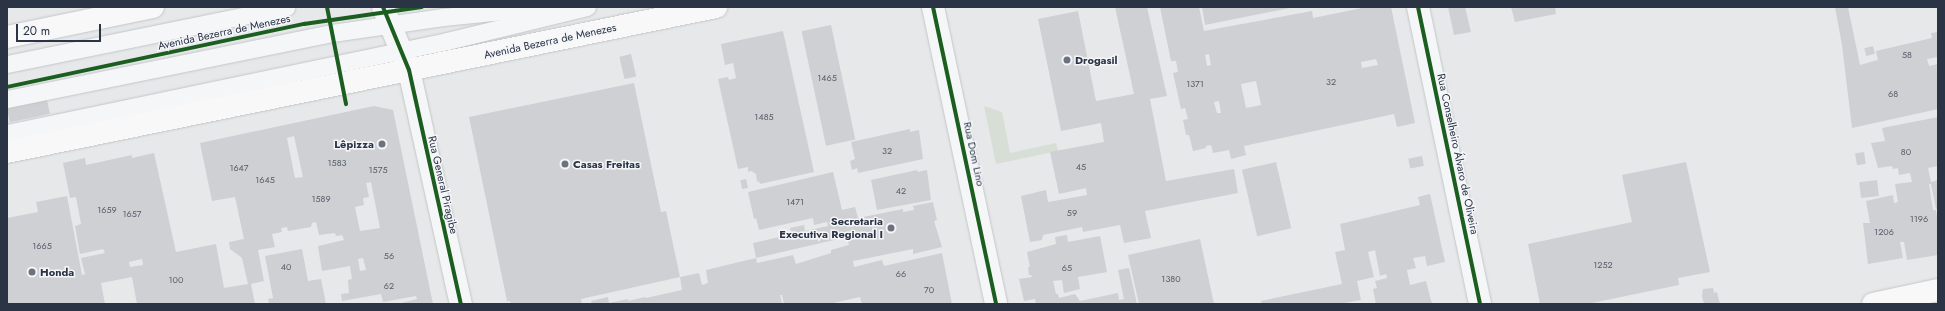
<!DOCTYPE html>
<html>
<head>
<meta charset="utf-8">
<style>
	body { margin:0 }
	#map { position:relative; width:1945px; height:311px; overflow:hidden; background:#e6e8ea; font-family:Jost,sans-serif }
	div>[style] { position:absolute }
	.green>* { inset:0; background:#d6ded6 }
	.building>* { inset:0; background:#ced0d3; transform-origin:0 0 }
	.roads { filter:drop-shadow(0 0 1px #c4c6c8) drop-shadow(0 0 1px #c4c6c8) }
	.lane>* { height:17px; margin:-8.5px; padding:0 8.5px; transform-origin:8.5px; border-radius:8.5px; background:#f5f6f7 }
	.street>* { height:22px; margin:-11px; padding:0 11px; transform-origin:11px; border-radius:11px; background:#f5f6f7 }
	.secondary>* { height:22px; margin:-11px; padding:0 11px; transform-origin:11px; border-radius:11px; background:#f8f8f8 }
	.primary>* { height:22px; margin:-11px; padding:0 11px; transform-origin:11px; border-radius:11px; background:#f8f8f8 }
	.cycleway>* { height:4px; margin:-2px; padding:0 2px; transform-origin:2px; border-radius:2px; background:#1b5e20 }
	.dots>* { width:11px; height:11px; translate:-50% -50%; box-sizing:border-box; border:2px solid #f4f6f9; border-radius:50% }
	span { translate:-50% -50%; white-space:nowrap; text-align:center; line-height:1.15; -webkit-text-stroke:3px #f4f6f9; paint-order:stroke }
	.number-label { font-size:9px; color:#545c69 }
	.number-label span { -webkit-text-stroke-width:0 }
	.street-label { font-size:11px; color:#2b3445 }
	.poi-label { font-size:11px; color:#2b3445; font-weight:700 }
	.left { translate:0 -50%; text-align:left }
	.right { translate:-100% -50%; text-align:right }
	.frame { position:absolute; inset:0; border:8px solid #2b3445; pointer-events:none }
	.scale { position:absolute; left:16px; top:24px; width:85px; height:18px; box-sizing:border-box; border:2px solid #2b3445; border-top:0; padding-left:5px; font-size:12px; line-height:14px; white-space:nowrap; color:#2b3445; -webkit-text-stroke:3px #f4f6f9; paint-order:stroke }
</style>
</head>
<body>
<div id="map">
	<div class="green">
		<div style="clip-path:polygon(984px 106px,1002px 112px,1010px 153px,1056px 143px,1058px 151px,996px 164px)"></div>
	</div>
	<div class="building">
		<div style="clip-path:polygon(1115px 7px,1147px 7px,1167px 96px,1150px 99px,1166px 181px,1234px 169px,1238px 193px,1145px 211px,1151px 238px,1124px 243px,1120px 225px,1083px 232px,1082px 227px,1043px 235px,1042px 240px,1030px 242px,1021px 196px,1046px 190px,1048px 202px,1087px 195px,1086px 188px,1059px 194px,1050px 152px,1104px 142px,1101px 123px,1061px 131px,1038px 19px,1078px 11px,1096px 101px,1134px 94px)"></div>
		<div style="clip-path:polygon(evenodd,1160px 7px,1199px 7px,1204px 31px,1312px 11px,1313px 18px,1367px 7px,1391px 7px,1415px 123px,1397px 127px,1394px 114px,1244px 146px,1246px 155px,1231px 159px,1229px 150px,1213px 153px,1211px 145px,1206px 146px,1206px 148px,1193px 151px,1189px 135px,1186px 135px,1183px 120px,1188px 119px,1185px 108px,1181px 109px,1173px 73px,1178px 72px,1176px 61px,1171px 61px,1160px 7px,1209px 54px,1211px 65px,1207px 66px,1205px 55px,1209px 54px,1160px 7px,1376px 59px,1378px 65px,1362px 68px,1361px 62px,1376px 59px,1160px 7px,1256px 81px,1261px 105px,1246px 108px,1241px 84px,1256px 81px,1160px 7px,1219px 101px,1221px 113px,1217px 113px,1214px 102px,1219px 101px)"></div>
		<div style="clip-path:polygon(1202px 7px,1290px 7px,1290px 8px,1205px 25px)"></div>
		<div style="clip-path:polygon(1448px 7px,1465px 7px,1471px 32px,1454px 35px)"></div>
		<div style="clip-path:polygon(1511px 7px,1555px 7px,1556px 14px,1515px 22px)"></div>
		<div style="clip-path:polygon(1835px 7px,1848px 7px,1860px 65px,1878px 60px,1876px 51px,1932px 38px,1931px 33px,1938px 32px,1938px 57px,1927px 59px,1929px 66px,1938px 64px,1938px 109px,1852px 128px,1842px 45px)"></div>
		<div style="left:831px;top:25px;width:117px;height:30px;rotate:78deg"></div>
		<div style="clip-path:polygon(783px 31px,814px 172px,760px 184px,759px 181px,757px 182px,756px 174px,751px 171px,748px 172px,748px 167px,738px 169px,718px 79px,728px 77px,729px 80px,736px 78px,733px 63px,725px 65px,721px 44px)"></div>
		<div style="left:1873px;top:46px;width:8px;height:9px;rotate:76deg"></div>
		<div style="left:631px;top:54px;width:23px;height:12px;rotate:77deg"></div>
		<div style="clip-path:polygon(634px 83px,661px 212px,666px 211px,680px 277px,581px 299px,582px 304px,511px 304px,510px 301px,507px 301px,469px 117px)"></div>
		<div style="left:47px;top:100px;width:14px;height:41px;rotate:78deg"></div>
		<div style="clip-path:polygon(evenodd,374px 106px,393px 110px,433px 304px,397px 304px,417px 299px,416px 296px,383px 302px,381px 294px,342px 301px,341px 294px,349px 293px,348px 280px,352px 279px,350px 266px,322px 271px,318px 246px,344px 240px,342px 235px,336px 236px,335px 233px,319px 235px,316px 222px,312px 223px,311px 227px,288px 231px,287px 227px,281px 228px,282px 232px,272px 234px,275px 247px,258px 250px,264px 281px,251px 284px,255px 304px,151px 304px,151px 303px,137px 304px,132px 277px,101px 283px,105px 304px,7px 304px,7px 218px,38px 212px,36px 202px,67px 196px,82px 275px,85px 274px,81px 258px,105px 253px,103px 249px,80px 254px,75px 226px,81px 224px,76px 197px,70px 198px,63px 163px,85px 158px,86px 165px,132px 155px,132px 158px,154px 153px,176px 252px,216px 244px,224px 288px,248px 284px,242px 258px,230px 249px,229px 242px,244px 239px,235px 197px,212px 201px,200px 143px,374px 106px,294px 136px,303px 177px,295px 178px,287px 138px,294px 136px,374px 106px,371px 182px,380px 228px,360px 231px,355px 207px,364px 205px,363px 198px,369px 197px,366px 183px,371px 182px,374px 106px,363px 258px,366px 270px,360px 271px,358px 259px,363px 258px,374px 106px,142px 259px,143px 265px,130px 267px,129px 262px,142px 259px)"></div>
		<div style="clip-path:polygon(1938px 117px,1938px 166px,1928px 168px,1931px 182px,1938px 180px,1938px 208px,1936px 209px,1931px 184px,1929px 184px,1933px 210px,1936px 210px,1938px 223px,1938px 255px,1907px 260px,1904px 242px,1900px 242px,1903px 258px,1868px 264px,1863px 223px,1870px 223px,1866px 201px,1893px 195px,1894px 203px,1898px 202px,1895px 184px,1912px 182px,1910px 173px,1899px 175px,1898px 168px,1893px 169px,1892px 166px,1878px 168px,1871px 143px,1885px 141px,1882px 128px)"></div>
		<div style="clip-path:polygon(910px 129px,910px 132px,919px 130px,923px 159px,858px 173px,857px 168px,852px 170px,850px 161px,855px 159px,851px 142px)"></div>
		<div style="left:1864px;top:152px;width:12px;height:9px;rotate:81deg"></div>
		<div style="left:1422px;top:156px;width:10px;height:14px;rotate:79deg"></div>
		<div style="left:1276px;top:162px;width:68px;height:35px;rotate:77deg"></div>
		<div style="clip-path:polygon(1686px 162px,1710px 272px,1678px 278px,1679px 285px,1587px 304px,1540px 304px,1528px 244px,1632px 222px,1622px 175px)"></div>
		<div style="clip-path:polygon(917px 170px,918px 172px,927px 170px,931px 200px,877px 210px,871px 180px)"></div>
		<div style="clip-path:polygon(833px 172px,842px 210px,855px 207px,858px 218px,903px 209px,903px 212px,914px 210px,913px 206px,933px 202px,937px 220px,934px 221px,942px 247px,913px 254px,913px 249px,853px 261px,854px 267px,882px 260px,884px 266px,942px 253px,952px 304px,862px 304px,860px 297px,829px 304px,784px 304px,782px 295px,780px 295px,782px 304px,592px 304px,591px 301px,608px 297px,609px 303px,628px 299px,628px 301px,645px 297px,646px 298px,682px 290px,680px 277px,699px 273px,702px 285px,708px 283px,706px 270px,756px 258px,757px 263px,793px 255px,796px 264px,831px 253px,831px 250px,849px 245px,847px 237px,756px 258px,753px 243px,792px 234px,790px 228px,804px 225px,805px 231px,828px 226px,827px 222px,814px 225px,813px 218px,759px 230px,756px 218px,754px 219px,748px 192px)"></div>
		<div style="left:746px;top:179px;width:9px;height:6px;rotate:77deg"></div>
		<div style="left:1877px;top:180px;width:16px;height:18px;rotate:83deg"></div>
		<div style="clip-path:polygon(1430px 194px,1445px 262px,1427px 266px,1425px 256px,1413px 258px,1416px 268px,1407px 270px,1410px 285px,1426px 281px,1432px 304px,1376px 304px,1373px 289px,1377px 288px,1375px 281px,1387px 278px,1386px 274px,1380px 276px,1375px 250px,1368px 252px,1374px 277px,1357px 281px,1361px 300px,1338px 304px,1262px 304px,1261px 301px,1342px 284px,1335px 252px,1345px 250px,1340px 224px,1420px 205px,1418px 197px)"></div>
		<div style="clip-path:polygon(1067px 235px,1068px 242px,1100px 236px,1107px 272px,1078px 277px,1080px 289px,1064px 293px,1062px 280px,1053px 281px,1056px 294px,1058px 294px,1059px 298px,1075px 294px,1080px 301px,1118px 293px,1119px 300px,1124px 299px,1118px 270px,1129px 268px,1137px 304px,1036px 304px,1035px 299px,1024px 301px,1019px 279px,1032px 277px,1031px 275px,1029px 275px,1028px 267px,1030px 267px,1027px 252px,1056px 244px,1055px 237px)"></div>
		<div style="clip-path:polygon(1200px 239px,1214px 304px,1139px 304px,1128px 255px)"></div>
		<div style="clip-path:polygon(302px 249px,308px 281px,321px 279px,326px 304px,269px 304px,268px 299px,273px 298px,265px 256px)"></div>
		<div style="clip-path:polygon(1713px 288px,1714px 293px,1717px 292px,1720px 304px,1704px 304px,1702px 296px,1703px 289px)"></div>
	</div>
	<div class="roads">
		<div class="lane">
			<div style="left:7px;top:64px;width:285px;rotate:-11.5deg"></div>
			<div style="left:7px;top:99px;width:332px;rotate:-11.5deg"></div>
			<div style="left:332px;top:33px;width:112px;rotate:-8.2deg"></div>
			<div style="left:443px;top:17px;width:101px;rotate:-5.7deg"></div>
			<div style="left:7px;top:133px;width:450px;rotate:-11.8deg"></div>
			<div style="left:447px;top:41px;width:144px;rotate:-13.7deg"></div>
		</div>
		<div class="street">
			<div style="left:383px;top:7px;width:68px;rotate:67.6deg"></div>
			<div style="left:409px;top:70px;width:240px;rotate:77.5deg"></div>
			<div style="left:933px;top:7px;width:304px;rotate:78deg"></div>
			<div style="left:1418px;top:7px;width:303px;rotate:78.2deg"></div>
		</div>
		<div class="secondary">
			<div style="left:1873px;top:304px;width:66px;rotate:-12.2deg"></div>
		</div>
		<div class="primary">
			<div style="left:7px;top:37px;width:149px;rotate:-11.6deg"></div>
			<div style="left:7px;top:152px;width:724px;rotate:-11.56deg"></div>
		</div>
	</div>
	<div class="cycleway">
		<div style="left:327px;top:7px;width:99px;rotate:78.9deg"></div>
		<div style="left:383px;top:7px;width:68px;rotate:67.6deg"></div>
		<div style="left:409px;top:70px;width:240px;rotate:77.5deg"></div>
		<div style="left:933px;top:7px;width:304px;rotate:78deg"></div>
		<div style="left:1418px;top:7px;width:303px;rotate:78.2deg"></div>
		<div style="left:7px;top:87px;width:304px;rotate:-12deg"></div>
		<div style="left:304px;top:24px;width:119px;rotate:-8.2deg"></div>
	</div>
	<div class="dots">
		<div style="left:1067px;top:60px;background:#6c737f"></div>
		<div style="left:382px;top:144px;background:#6c737f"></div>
		<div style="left:565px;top:164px;background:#6c737f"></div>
		<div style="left:891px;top:228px;background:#6c737f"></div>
		<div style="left:32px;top:272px;background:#6c737f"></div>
	</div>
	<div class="number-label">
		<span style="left:1907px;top:55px">58</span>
		<span style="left:827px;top:78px">1465</span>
		<span style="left:1331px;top:82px">32</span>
		<span style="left:1195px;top:84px">1371</span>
		<span style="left:1893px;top:94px">68</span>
		<span style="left:764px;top:117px">1485</span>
		<span style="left:887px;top:151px">32</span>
		<span style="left:1906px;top:152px">80</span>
		<span style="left:337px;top:163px">1583</span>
		<span style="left:1081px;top:167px">45</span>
		<span style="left:239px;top:168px">1647</span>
		<span style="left:378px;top:170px">1575</span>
		<span style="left:265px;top:180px">1645</span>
		<span style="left:901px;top:191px">42</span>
		<span style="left:321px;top:199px">1589</span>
		<span style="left:795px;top:202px">1471</span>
		<span style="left:107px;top:210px">1659</span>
		<span style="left:1072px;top:213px">59</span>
		<span style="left:132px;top:214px">1657</span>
		<span style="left:1919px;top:219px">1196</span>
		<span style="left:1884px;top:232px">1206</span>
		<span style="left:42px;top:246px">1665</span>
		<span style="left:389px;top:256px">56</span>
		<span style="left:1603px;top:265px">1252</span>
		<span style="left:286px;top:267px">40</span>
		<span style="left:1067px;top:268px">65</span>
		<span style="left:901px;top:274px">66</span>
		<span style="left:1171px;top:279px">1380</span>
		<span style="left:176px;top:280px">100</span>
		<span style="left:389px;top:286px">62</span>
		<span style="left:929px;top:290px">70</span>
	</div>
	<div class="street-label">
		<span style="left:224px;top:32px;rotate:-12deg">Avenida Bezerra de Menezes</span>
		<span style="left:550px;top:41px;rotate:-12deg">Avenida Bezerra de Menezes</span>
		<span style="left:974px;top:154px;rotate:78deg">Rua Dom Lino</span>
		<span style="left:1458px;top:154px;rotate:78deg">Rua Conselheiro Álvaro de Oliveira</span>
		<span style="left:443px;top:185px;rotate:77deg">Rua General Piragibe</span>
	</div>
	<div class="poi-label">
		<span class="left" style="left:1075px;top:60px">Drogasil</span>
		<span class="right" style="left:374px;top:144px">Lêpizza</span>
		<span class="left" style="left:573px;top:164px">Casas Freitas</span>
		<span class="right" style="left:883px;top:228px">Secretaria<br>Executiva Regional I</span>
		<span class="left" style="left:40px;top:272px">Honda</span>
	</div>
	<div class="frame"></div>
	<div class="scale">20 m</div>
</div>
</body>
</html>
